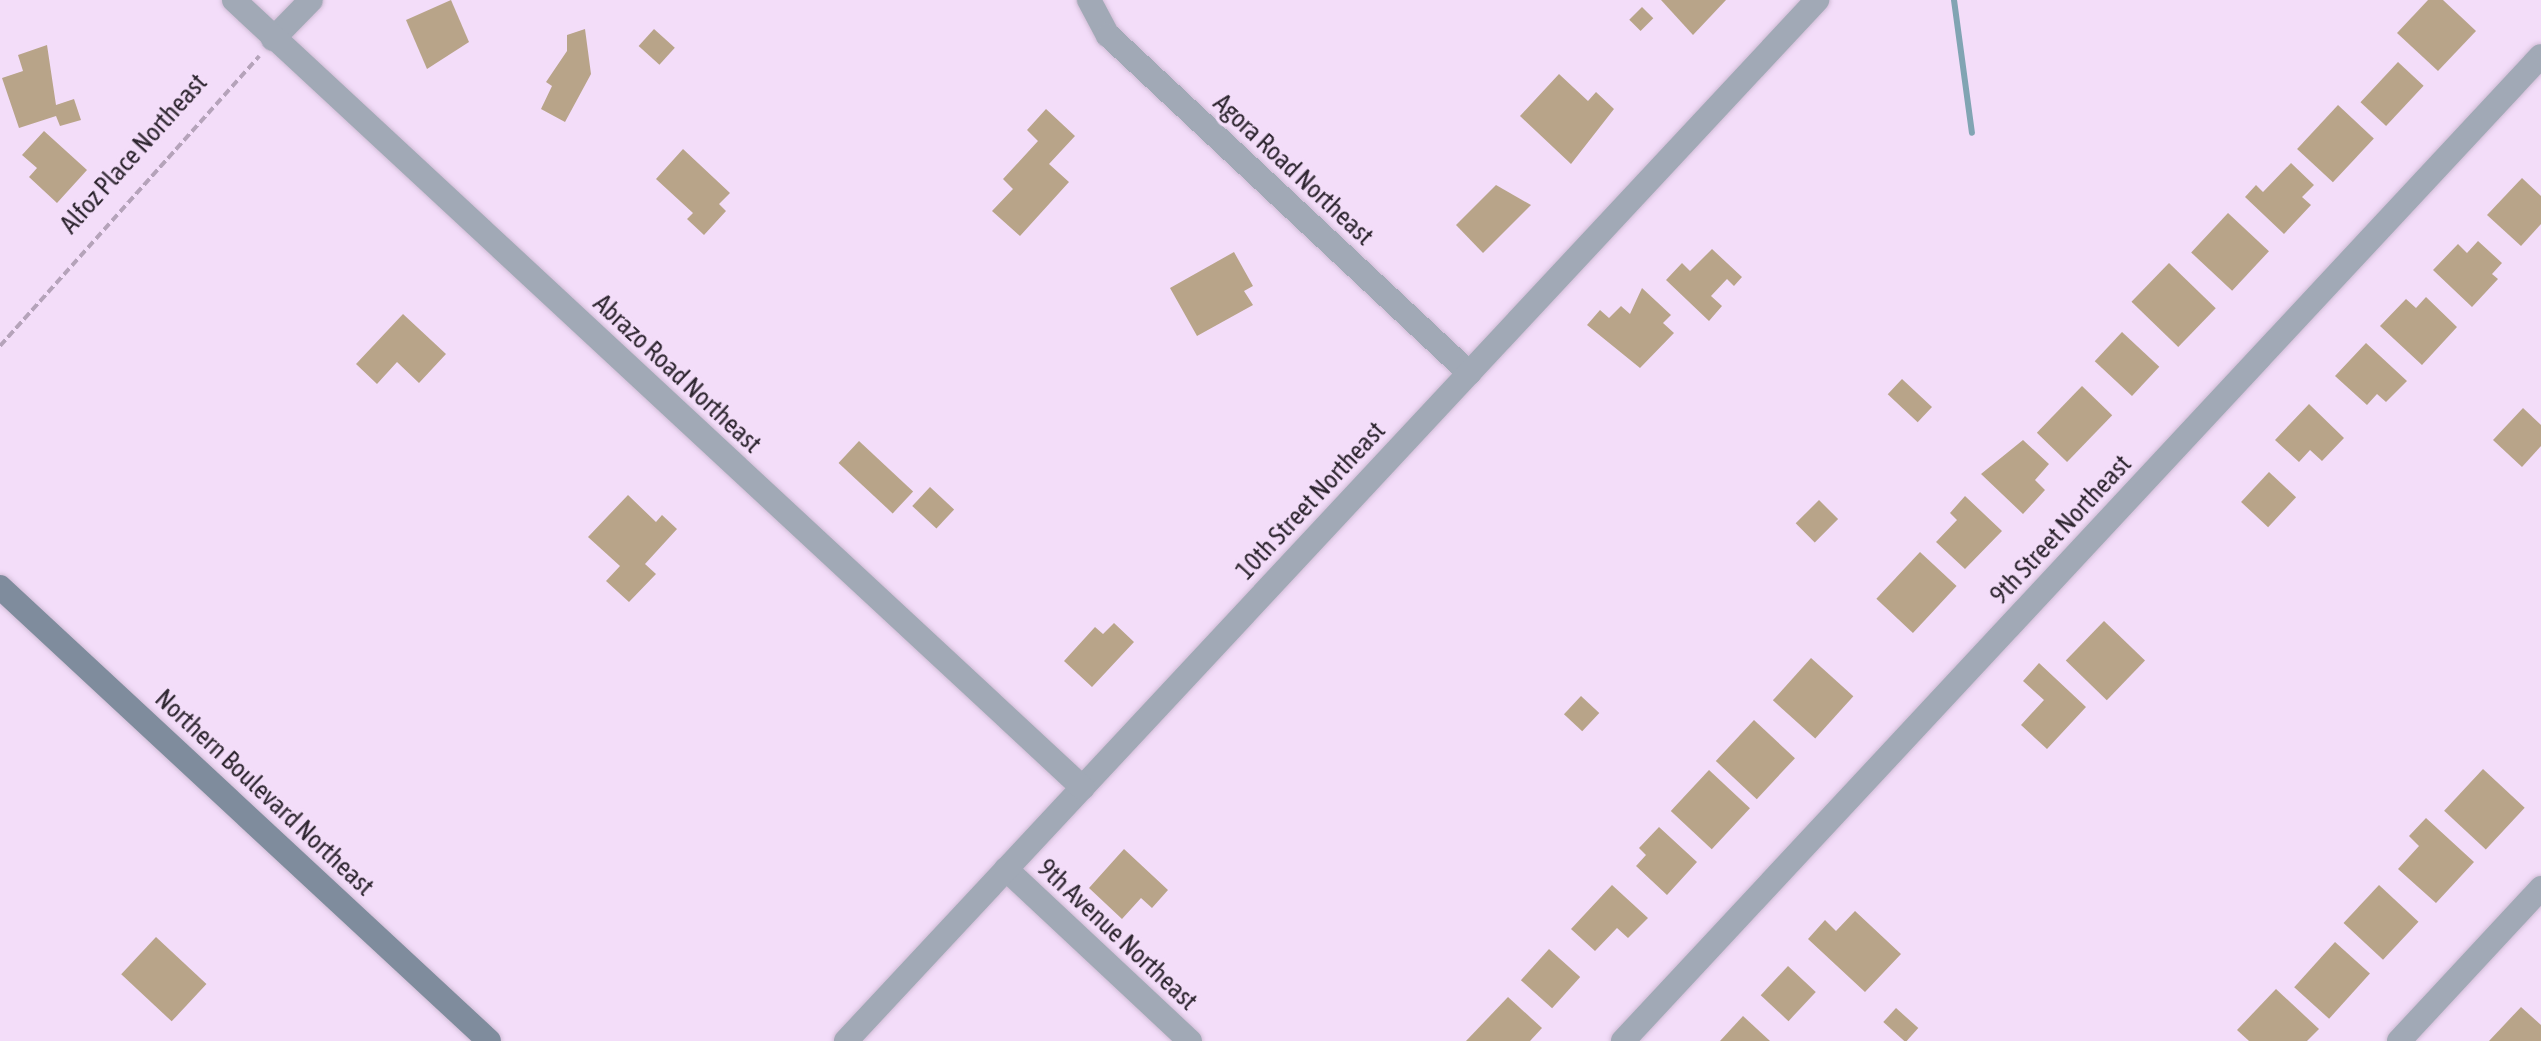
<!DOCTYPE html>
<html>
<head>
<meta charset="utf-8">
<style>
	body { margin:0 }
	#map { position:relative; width:2541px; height:1041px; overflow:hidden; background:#f3ddf9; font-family:"Asap Condensed",sans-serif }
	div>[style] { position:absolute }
	.stream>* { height:6px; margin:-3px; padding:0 3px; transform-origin:3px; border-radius:3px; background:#81a4b3 }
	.building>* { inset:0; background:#b8a489; transform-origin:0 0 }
	.path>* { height:4px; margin-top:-2px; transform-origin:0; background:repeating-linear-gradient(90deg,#b5a3ba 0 8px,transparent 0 12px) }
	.roads { filter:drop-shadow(0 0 2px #d0bcd5) drop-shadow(0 0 2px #d0bcd5) }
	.minor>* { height:24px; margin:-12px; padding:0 12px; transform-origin:12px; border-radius:12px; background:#a1a9b6 }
	.tertiary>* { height:24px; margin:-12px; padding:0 12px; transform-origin:12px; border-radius:12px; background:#a1a9b6 }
	.secondary>* { height:24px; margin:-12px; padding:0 12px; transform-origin:12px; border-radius:12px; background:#7f8c9d }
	span { translate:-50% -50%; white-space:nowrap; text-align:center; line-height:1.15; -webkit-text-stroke:7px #f3ddf9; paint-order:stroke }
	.street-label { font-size:26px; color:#2e2630 }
</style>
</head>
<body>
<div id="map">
	<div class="stream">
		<div style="left:1954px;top:0;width:134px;rotate:82.3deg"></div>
	</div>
	<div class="building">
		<div style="clip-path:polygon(451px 0,469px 42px,427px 69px,406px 20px)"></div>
		<div style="clip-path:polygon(1661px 0,1726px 0,1693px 35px)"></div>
		<div style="clip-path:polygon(2428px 0,2443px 0,2476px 31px,2438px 71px,2397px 33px)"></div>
		<div style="left:1642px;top:7px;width:16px;height:18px;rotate:45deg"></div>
		<div style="clip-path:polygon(585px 29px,591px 74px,565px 122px,541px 109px,552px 86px,546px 82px,567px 51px,567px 35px)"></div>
		<div style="left:654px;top:29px;width:28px;height:23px;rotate:42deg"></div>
		<div style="clip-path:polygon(47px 45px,56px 105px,74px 99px,81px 120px,60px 126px,56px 116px,19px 128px,2px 78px,23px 71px,18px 55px)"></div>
		<div style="left:2398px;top:62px;width:35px;height:55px;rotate:43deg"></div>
		<div style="clip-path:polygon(1559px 74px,1588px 101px,1596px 92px,1614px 109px,1571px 164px,1520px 116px)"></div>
		<div style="left:2338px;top:105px;width:49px;height:60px;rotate:43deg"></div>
		<div style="clip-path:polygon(1046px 109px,1075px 136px,1049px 164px,1069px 182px,1020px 236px,992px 211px,1013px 189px,1003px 179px,1038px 141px,1027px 130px)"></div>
		<div style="clip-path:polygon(44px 131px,87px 170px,57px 203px,29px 177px,37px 168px,22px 155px)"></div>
		<div style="clip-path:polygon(683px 149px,730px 193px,719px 204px,726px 211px,704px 235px,687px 219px,693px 213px,656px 179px)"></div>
		<div style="clip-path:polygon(2291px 163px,2314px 185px,2302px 197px,2311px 205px,2284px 234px,2245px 197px,2256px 185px,2263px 192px)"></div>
		<div style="clip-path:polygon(2522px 178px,2541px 196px,2541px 224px,2521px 246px,2487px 215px)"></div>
		<div style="clip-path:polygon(1496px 185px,1531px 205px,1483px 253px,1456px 225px)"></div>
		<div style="left:2228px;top:213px;width:56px;height:54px;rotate:43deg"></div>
		<div style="clip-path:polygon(2478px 241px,2502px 263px,2492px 274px,2498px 279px,2472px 307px,2433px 270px,2458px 244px,2467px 253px)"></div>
		<div style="clip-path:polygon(1712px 249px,1742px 277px,1734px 286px,1727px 279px,1711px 296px,1722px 306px,1709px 321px,1666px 280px,1682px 263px,1690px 271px)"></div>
		<div style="clip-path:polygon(1234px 252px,1253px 286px,1244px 291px,1253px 305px,1197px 336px,1170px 288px)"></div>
		<div style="left:2169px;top:263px;width:65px;height:54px;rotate:44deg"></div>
		<div style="clip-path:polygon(1642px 288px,1671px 315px,1663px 323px,1674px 333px,1640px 368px,1587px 325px,1600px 310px,1609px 318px,1621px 306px,1630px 314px)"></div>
		<div style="clip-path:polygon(2426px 297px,2457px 327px,2422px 365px,2380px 326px,2406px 299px,2416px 308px)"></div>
		<div style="clip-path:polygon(403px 314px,446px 354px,419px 383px,397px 362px,377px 384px,356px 364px)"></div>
		<div style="left:2122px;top:332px;width:51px;height:40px;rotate:43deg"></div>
		<div style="clip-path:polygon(2366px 343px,2407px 381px,2386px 402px,2377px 394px,2367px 405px,2335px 376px)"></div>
		<div style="left:1902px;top:379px;width:41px;height:21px;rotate:43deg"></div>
		<div style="left:2082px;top:386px;width:42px;height:65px;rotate:44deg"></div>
		<div style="clip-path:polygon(2309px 404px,2344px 438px,2322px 461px,2310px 450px,2299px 462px,2275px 440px)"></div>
		<div style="clip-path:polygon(2523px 408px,2541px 425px,2541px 446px,2522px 467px,2493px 440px)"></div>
		<div style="clip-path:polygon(2023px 440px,2049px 464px,2035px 480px,2045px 490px,2023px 514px,1981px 474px)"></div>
		<div style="left:859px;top:441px;width:74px;height:30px;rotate:43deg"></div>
		<div style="left:2269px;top:472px;width:37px;height:41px;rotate:43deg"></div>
		<div style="left:930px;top:487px;width:33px;height:26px;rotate:43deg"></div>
		<div style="clip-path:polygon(628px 495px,656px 522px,662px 515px,677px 529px,645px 564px,656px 574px,629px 602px,606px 581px,620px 566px,588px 537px)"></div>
		<div style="clip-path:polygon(1965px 496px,2002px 531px,1965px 569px,1936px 542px,1957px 520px,1950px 513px)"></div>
		<div style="left:1819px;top:500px;width:27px;height:33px;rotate:45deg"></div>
		<div style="left:1920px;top:552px;width:50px;height:64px;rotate:43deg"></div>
		<div style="left:2104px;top:621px;width:57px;height:55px;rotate:44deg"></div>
		<div style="clip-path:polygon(1114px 623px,1134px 642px,1092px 687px,1064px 661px,1095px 627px,1103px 634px)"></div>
		<div style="left:1811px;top:658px;width:57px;height:57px;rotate:42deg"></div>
		<div style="clip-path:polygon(2039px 663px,2086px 707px,2047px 749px,2021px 725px,2044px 700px,2023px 681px)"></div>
		<div style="left:1581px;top:696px;width:25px;height:25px;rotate:43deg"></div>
		<div style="left:1754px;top:720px;width:56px;height:56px;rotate:43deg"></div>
		<div style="left:2483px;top:769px;width:57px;height:57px;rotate:43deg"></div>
		<div style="left:1709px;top:770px;width:56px;height:56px;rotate:43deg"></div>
		<div style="clip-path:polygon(2426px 818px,2474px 862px,2436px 903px,2398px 869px,2419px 846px,2409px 836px)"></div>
		<div style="clip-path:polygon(1659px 827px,1697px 862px,1667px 895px,1636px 866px,1646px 855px,1639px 848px)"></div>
		<div style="clip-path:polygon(1124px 849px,1168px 890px,1152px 908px,1141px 898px,1122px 919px,1089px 888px)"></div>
		<div style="clip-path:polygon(1612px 885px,1648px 918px,1628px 938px,1617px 928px,1595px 951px,1571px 929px)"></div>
		<div style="left:2379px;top:885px;width:54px;height:52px;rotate:43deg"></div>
		<div style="clip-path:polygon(1855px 911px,1901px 954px,1865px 992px,1808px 939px,1825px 920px,1836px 931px)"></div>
		<div style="left:156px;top:937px;width:69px;height:51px;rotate:43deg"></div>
		<div style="left:2335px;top:942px;width:47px;height:61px;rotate:42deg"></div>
		<div style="left:1549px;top:949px;width:42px;height:42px;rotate:42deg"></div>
		<div style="left:1788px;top:966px;width:38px;height:40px;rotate:43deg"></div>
		<div style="clip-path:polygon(2276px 989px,2319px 1029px,2307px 1041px,2249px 1041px,2237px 1030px)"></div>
		<div style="clip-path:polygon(1508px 997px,1542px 1028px,1530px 1041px,1466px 1041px)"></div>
		<div style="clip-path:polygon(2521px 1007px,2541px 1025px,2541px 1041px,2489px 1041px)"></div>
		<div style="left:1896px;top:1008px;width:30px;height:19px;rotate:42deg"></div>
		<div style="clip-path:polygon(1743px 1016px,1770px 1041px,1720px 1041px)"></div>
	</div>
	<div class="path">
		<div style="left:0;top:346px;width:389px;rotate:-48.2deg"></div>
	</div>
	<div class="roads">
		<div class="minor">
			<div style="left:1089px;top:0;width:40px;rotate:62deg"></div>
			<div style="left:1108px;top:35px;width:495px;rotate:43.1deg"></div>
			<div style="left:273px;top:39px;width:54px;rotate:-45.7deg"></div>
			<div style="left:1006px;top:869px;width:252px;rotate:43.1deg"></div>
			<div style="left:846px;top:1041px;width:1424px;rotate:-46.99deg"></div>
			<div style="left:1623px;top:1041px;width:1346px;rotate:-47.02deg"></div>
			<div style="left:2399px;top:1041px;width:209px;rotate:-47.1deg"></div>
		</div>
		<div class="tertiary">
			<div style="left:234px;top:0;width:1158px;rotate:42.87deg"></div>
		</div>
		<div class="secondary">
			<div style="left:0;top:587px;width:667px;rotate:42.87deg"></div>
		</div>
	</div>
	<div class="street-label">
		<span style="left:134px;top:154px;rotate:-48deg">Alfoz Place Northeast</span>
		<span style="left:1293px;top:170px;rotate:43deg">Agora Road Northeast</span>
		<span style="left:677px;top:374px;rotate:43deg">Abrazo Road Northeast</span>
		<span style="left:1311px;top:501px;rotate:-47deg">10th Street Northeast</span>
		<span style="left:2061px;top:530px;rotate:-47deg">9th Street Northeast</span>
		<span style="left:264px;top:793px;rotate:43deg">Northern Boulevard Northeast</span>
		<span style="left:1117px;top:935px;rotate:43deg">9th Avenue Northeast</span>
	</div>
</div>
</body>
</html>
